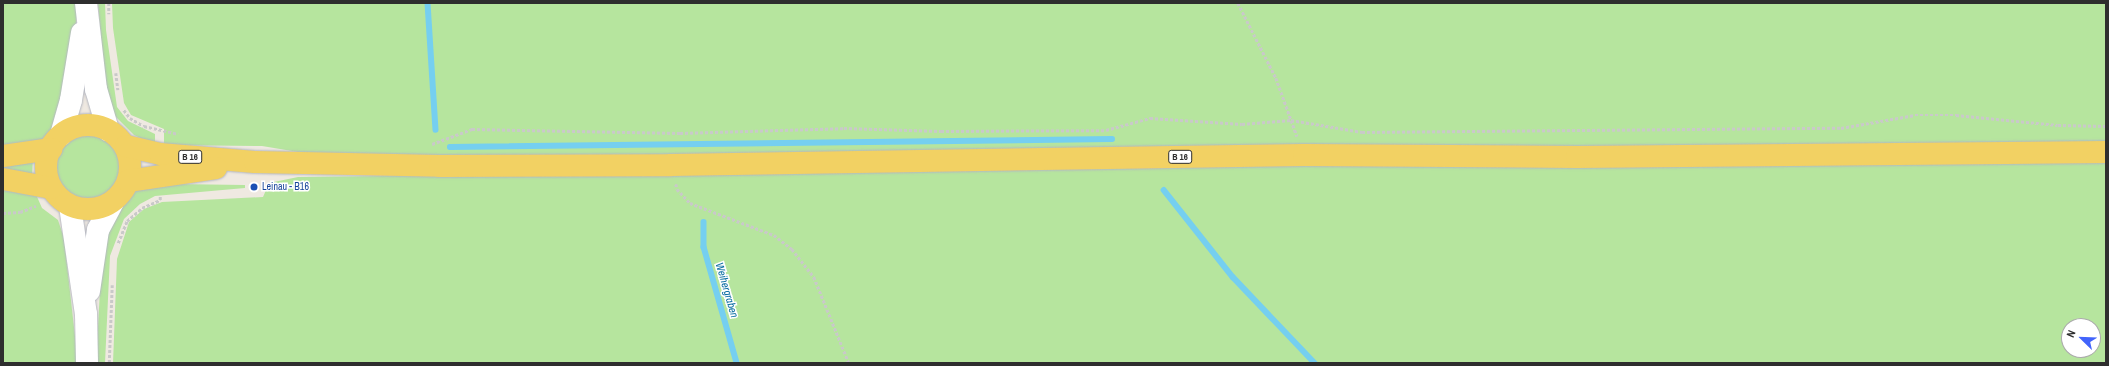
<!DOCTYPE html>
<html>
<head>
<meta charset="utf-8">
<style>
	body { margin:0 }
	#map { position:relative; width:2109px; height:366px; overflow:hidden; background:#efe9e1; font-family:"Archivo Narrow",sans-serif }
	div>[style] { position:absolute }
	.green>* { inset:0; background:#b6e59e }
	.round { border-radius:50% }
	.stream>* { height:5.5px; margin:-2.75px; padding:0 2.75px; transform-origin:2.75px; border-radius:2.75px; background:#75cff0 }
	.path>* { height:2.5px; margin-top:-1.25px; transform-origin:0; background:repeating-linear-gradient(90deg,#c9c9c9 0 3px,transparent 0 5px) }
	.roads { filter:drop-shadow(0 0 1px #b4b7c1) drop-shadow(0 0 1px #b4b7c1) }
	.minor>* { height:22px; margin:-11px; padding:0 11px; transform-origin:11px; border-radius:11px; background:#fff }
	.major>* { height:22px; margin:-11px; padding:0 11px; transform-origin:11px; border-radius:11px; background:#f2d163 }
	.major>.ring { margin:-11px; padding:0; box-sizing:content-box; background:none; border:22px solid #f2d163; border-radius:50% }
	.dots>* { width:11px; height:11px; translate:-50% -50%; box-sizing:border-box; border:2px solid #fff; border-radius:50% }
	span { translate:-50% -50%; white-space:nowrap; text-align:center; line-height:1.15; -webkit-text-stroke:3px #fff; paint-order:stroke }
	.shield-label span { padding:1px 3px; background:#fff; border:1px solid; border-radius:3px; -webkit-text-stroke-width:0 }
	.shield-label { font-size:9px; color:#2e2e2e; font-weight:700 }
	.transit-label { font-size:10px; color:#164399 }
	.left { translate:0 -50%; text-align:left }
	.water-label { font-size:11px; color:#0d6fa3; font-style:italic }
	.frame { position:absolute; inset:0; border:4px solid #2e2e2e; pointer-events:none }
	.north { position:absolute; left:2061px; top:318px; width:40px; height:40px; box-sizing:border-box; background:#fff; border:1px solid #ababab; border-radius:50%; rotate:293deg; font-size:11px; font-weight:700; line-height:16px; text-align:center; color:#2e2e2e }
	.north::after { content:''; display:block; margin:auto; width:14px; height:18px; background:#4264fb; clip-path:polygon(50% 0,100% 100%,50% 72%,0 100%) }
</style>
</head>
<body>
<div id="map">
	<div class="green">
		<div style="clip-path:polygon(3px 3px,78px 3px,78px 6px,73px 47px,53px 130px,45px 139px,3px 150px)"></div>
		<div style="clip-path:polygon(98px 3px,105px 3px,106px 30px,117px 107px,128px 121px,155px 134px,155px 145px,134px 135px,112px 113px,105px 85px)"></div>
		<div style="clip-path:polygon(112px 3px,2106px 3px,2106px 144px,675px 156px,316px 155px,262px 146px,164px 145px,164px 129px,131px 115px,124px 103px,113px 28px)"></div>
		<div class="round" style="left:55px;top:133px;width:66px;height:66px"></div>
		<div style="clip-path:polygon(33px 159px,32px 176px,3px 170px,3px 166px)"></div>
		<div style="clip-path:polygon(evenodd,2106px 160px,2106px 363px,113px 363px,117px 259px,129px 222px,144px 209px,162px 202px,263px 197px,269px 183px,298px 177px,1135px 167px,2106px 160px,2069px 326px,2093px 326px,2093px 350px,2069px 350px,2069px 326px)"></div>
		<div style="clip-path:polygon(174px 184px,245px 185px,245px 188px,155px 196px,140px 204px,124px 219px,110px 256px,105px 363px,96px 363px,100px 290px,109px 225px,121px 204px,138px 189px)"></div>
		<div style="clip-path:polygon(3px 190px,34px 190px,42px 208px,58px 220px,64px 238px,78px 363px,3px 363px)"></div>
	</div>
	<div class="stream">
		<div style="left:428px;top:3px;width:127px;rotate:86.4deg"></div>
		<div style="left:450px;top:147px;width:662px;rotate:-0.69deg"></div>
		<div style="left:1164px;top:190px;width:111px;rotate:51.6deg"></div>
		<div style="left:1233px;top:277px;width:119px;rotate:46.4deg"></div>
		<div style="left:704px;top:222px;width:25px;rotate:90deg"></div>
		<div style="left:704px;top:247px;width:121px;rotate:74.1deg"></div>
	</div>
	<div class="path">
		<div style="left:109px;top:3px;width:11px;rotate:90deg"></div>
		<div style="left:1238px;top:3px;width:84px;rotate:63.1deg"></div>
		<div style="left:1276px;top:78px;width:62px;rotate:70.1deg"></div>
		<div style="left:116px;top:73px;width:17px;rotate:83deg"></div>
		<div style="left:124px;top:110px;width:10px;rotate:53deg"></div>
		<div style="left:130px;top:118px;width:16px;rotate:30deg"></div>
		<div style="left:144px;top:126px;width:35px;rotate:13deg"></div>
		<div style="left:432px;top:144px;width:43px;rotate:-20.6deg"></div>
		<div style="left:472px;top:129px;width:208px;rotate:1.1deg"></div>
		<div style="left:680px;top:133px;width:164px;rotate:-1.7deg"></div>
		<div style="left:844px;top:128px;width:97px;rotate:1.8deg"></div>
		<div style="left:941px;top:131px;width:165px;rotate:-0.3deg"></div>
		<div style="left:1106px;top:130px;width:46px;rotate:-15.3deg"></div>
		<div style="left:1150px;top:118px;width:92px;rotate:3.7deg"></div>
		<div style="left:1242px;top:124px;width:49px;rotate:-4.7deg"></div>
		<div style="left:1291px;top:120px;width:72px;rotate:9.6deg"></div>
		<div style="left:1362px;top:132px;width:479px;rotate:-0.5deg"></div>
		<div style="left:1841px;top:128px;width:75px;rotate:-10deg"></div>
		<div style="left:1915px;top:115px;width:41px"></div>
		<div style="left:1956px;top:115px;width:102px;rotate:5.6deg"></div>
		<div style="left:2058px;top:125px;width:48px;rotate:1.2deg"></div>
		<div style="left:676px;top:184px;width:5px;rotate:79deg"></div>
		<div style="left:677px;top:189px;width:19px;rotate:47deg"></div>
		<div style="left:690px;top:203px;width:90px;rotate:20.9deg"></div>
		<div style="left:774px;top:235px;width:23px;rotate:38deg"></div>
		<div style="left:792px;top:249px;width:36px;rotate:52deg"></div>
		<div style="left:814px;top:277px;width:93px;rotate:67.9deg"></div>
		<div style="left:3px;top:213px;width:17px;rotate:-3deg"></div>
		<div style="left:20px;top:212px;width:17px;rotate:-21deg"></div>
		<div style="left:118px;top:243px;width:24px;rotate:-68deg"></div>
		<div style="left:127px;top:221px;width:20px;rotate:-41deg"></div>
		<div style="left:142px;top:208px;width:20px;rotate:-24deg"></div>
		<div style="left:160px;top:200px;width:4px;rotate:-90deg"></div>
		<div style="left:109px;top:363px;width:78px;rotate:-87.8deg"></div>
	</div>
	<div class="roads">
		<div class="minor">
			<div style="left:86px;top:3px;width:87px;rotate:83.4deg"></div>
			<div style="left:96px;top:89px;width:43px;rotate:73.7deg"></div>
			<div style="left:61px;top:135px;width:36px;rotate:-74deg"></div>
			<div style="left:71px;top:100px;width:68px;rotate:-80.7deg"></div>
			<div style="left:70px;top:206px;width:109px;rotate:81.6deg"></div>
			<div style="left:86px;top:314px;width:49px;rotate:88.8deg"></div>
			<div style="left:89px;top:291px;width:62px;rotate:-81.6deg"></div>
			<div style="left:98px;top:230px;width:32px;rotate:-62deg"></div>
		</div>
		<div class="major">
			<div class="ring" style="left:46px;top:125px;width:62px;height:62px"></div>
			<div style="left:126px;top:146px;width:35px;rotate:13deg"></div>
			<div style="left:160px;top:154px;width:95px;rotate:4.8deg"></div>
			<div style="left:255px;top:162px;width:185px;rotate:1.2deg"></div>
			<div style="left:440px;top:166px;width:231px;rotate:-0.2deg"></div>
			<div style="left:671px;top:165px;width:633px;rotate:-0.91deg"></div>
			<div style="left:1304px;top:155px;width:273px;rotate:0.4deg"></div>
			<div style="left:1577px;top:157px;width:529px;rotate:-0.54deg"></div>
			<div style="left:3px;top:156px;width:49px;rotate:-8.3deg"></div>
			<div style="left:3px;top:179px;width:49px;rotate:10.6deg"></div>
			<div style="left:128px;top:181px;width:89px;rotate:-8.4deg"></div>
		</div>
	</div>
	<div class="dots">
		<div style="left:254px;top:187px;background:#1a4fb4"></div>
	</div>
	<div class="shield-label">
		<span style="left:190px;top:157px">B 16</span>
		<span style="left:1180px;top:157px">B 16</span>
	</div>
	<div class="transit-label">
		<span class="left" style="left:262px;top:187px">Leinau - B16</span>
	</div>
	<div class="water-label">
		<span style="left:727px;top:290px;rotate:74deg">Weihergraben</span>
	</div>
	<div class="frame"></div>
	<div class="north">N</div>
</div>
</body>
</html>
